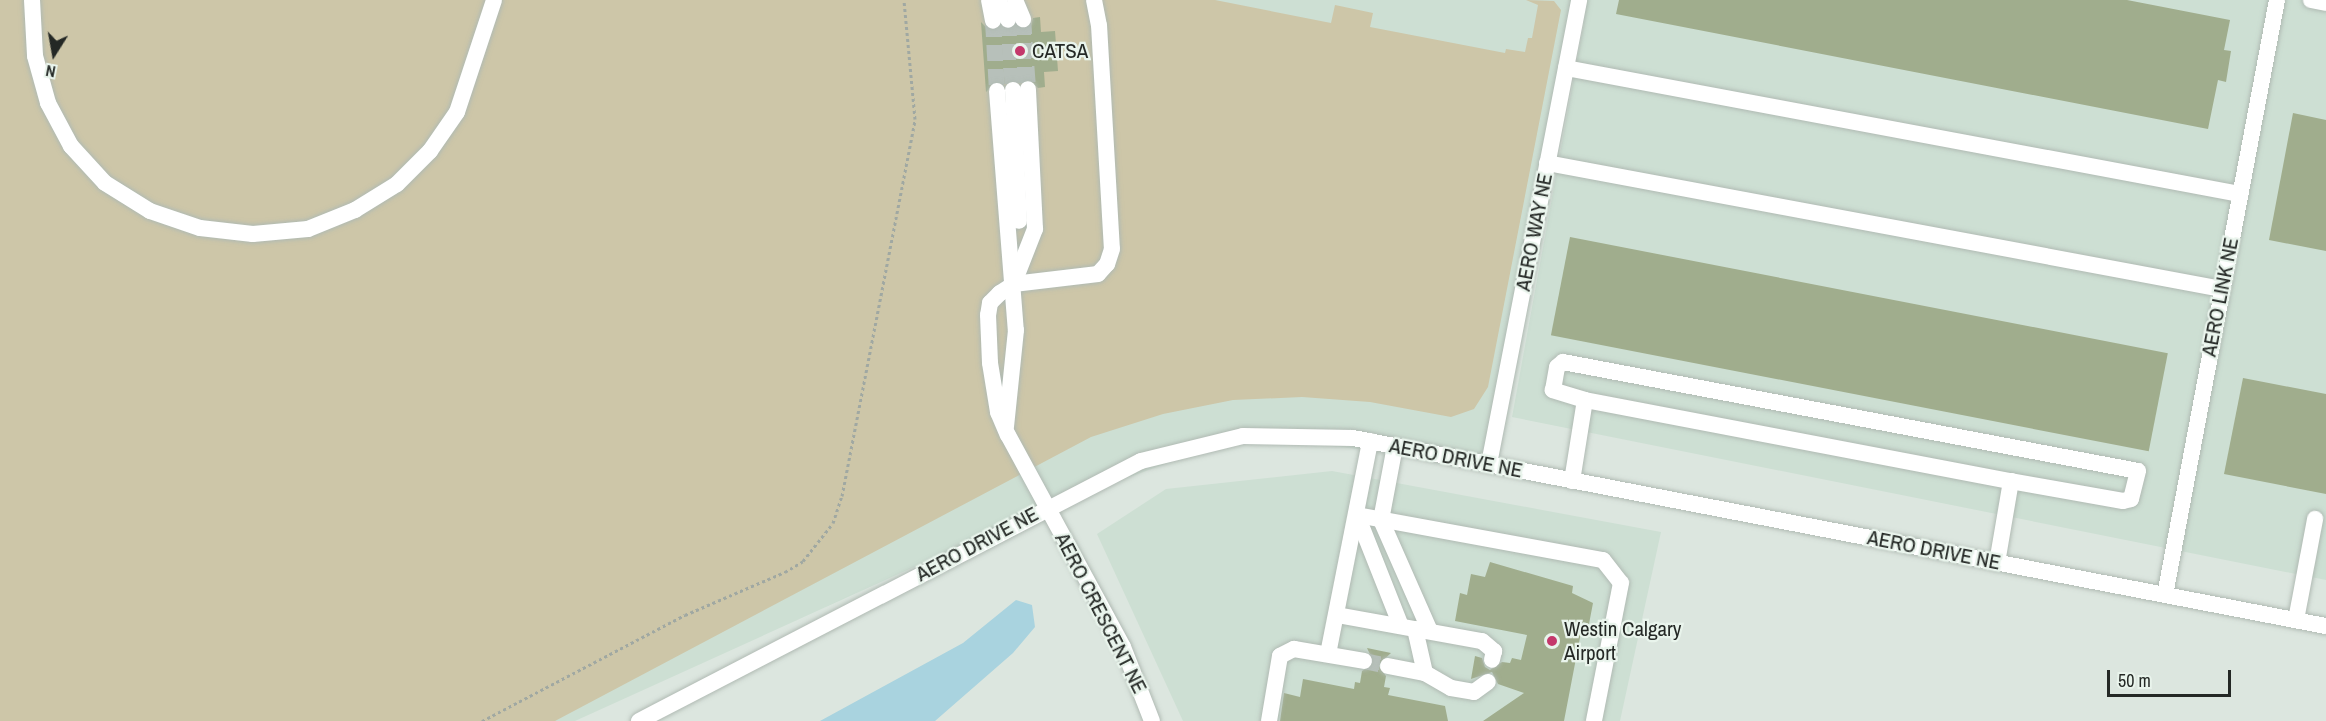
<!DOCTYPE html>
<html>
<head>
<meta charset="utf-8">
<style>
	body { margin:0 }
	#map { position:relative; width:2326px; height:721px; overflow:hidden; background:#dce6df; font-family:"Archivo Narrow",sans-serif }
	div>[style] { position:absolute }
	.built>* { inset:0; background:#cddfd3 }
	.green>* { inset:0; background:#cdc6a8 }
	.water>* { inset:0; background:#a9d3df }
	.building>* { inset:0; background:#a0ad8d; transform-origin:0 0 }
	.minor-tunnel>* { height:16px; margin-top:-8px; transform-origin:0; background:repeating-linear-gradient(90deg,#b7c0ba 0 16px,transparent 0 24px) }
	.path>* { height:3px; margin-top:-1.5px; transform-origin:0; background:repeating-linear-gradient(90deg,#a0a8a2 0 3px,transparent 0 6px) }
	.roads { filter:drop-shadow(0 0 2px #b0bab3) drop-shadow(0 0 2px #b0bab3) }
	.minor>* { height:16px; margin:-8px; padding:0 8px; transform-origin:8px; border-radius:8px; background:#fff }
	.dots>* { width:16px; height:16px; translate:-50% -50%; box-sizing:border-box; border:3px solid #e9f4ec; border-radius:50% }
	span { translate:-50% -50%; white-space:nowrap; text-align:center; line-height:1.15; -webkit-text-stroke:4.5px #e9f4ec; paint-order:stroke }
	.poi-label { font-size:21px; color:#242825 }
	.left { translate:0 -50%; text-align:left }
	.street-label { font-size:21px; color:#242825 }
	.north { position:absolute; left:24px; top:24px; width:60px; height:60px; -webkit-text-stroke:4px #e9f4ec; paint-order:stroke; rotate:191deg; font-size:16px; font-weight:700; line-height:24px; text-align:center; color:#242825 }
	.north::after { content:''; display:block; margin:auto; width:21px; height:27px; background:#242825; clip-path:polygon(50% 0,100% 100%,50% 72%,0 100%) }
	.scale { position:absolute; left:2107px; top:670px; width:124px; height:27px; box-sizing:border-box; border:3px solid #242825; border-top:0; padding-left:8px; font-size:18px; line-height:21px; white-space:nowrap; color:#242825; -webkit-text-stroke:4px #e9f4ec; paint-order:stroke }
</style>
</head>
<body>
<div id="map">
	<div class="built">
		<div style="clip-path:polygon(0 0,2326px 0,2326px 580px,1512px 417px,1584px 22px,1576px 17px,1489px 464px,1243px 436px,1046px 507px,575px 721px,0 721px)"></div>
		<div style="clip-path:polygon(1332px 471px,1661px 532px,1620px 721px,1183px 721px,1097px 534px,1166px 489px)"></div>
	</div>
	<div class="green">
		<div style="clip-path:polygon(0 0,1215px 0,1331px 23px,1335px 5px,1373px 13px,1370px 27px,1505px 53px,1506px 49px,1525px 52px,1528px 38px,1532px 38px,1538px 5px,1526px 0,1554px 1px,1561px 10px,1488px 387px,1474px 409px,1451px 417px,1370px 402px,1302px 397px,1233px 400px,1163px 414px,1091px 437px,555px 721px,0 721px)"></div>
	</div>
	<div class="water">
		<div style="clip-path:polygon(1016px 600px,1032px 605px,1035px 627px,1013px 653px,935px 721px,820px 721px,963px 643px)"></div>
	</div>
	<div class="building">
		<div style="clip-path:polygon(1619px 0,2127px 0,2230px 20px,2224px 50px,2231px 51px,2226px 82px,2218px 80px,2208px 129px,1616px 14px)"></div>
		<div style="clip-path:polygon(1040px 17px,1041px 32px,1055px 31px,1058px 71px,1044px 72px,1045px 87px,1038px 88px,1028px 79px,1005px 84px,997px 81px,986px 92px,981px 22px,990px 31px,1016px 27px,1022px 29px,1031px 26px,1033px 18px)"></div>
		<div style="clip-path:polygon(2293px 113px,2326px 120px,2326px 251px,2269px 240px)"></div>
		<div style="left:1570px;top:237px;width:609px;height:100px;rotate:11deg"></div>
		<div style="clip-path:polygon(2243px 378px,2326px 394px,2326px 494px,2224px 474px)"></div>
		<div style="clip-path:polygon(1490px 562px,1573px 586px,1572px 593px,1593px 603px,1589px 624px,1583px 622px,1564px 721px,1483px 721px,1524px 693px,1498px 684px,1492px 672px,1471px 679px,1475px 656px,1482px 658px,1485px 667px,1490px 670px,1502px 662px,1510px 663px,1512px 658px,1521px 660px,1527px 635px,1455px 621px,1460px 593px,1467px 595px,1471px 574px,1485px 577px)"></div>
		<div style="clip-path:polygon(1367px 648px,1391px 653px,1378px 665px,1386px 676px,1384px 687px,1390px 688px,1388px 695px,1445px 706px,1448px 721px,1280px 721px,1284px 693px,1300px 697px,1303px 679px,1354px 689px,1355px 682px,1360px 683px,1362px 671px,1374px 663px)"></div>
	</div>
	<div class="minor-tunnel">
		<div style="left:1023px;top:19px;width:70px;rotate:85.9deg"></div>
		<div style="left:1008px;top:20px;width:70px;rotate:85.9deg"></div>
		<div style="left:993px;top:21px;width:70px;rotate:86.7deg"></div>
		<div style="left:1364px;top:661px;width:25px;rotate:12deg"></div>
	</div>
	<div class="path">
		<div style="left:482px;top:721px;width:229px;rotate:-27.6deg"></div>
		<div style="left:685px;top:615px;width:109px;rotate:-23.3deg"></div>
		<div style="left:785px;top:572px;width:21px;rotate:-31deg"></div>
		<div style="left:803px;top:561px;width:48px;rotate:-51.7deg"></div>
		<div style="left:833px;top:523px;width:28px;rotate:-72deg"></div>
		<div style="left:842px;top:496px;width:384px;rotate:-79deg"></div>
		<div style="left:915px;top:119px;width:120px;rotate:-95.3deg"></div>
	</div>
	<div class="roads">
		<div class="minor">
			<div style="left:32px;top:0;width:56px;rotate:86.9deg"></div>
			<div style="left:35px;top:56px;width:49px;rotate:74.5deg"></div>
			<div style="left:48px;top:103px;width:49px;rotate:61.9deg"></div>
			<div style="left:71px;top:146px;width:50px;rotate:47.4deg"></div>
			<div style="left:105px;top:183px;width:53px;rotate:31.9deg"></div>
			<div style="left:150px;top:211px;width:53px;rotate:18.8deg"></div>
			<div style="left:200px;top:228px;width:53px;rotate:6.5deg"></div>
			<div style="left:253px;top:234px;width:55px;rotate:-5.2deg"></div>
			<div style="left:308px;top:229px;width:51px;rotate:-22deg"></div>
			<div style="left:355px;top:210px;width:49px;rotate:-31.8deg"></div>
			<div style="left:397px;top:184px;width:47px;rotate:-45deg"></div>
			<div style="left:430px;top:151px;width:47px;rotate:-55.3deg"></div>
			<div style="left:457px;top:112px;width:118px;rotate:-71.7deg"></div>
			<div style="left:989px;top:0;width:21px;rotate:79deg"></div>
			<div style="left:998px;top:0;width:22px;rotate:63deg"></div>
			<div style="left:1015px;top:0;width:21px;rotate:67deg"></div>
			<div style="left:1094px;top:0;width:25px;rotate:79deg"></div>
			<div style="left:1099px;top:25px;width:224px;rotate:86.7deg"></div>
			<div style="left:1112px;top:249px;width:16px;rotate:108deg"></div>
			<div style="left:1107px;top:264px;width:13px;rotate:132deg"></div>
			<div style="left:1098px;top:274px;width:85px;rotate:173.2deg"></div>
			<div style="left:1014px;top:284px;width:17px;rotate:147deg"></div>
			<div style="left:1000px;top:293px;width:14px;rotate:135deg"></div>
			<div style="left:990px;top:303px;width:12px;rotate:99deg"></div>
			<div style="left:988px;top:315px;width:48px;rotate:87.6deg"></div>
			<div style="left:990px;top:363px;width:50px;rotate:80.7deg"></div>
			<div style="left:998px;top:412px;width:25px;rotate:67deg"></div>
			<div style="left:1008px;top:435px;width:241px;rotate:61.5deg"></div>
			<div style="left:1123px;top:647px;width:79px;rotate:68.6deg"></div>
			<div style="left:2311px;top:0;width:15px;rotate:11deg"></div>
			<div style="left:1566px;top:68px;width:686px;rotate:10.59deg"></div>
			<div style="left:1013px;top:90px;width:131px;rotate:87.4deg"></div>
			<div style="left:997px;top:91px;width:240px;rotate:85.5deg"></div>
			<div style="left:1016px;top:330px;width:97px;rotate:95.9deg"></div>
			<div style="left:1547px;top:163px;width:687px;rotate:10.57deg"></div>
			<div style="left:1015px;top:280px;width:55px;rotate:-68.6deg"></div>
			<div style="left:1035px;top:229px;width:140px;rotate:-92.9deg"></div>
			<div style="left:1585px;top:400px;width:434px;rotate:10.8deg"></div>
			<div style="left:1395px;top:446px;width:75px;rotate:100.7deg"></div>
			<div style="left:1381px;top:520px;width:121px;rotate:66.2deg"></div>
			<div style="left:1489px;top:464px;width:473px;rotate:-79deg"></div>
			<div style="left:1572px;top:481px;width:82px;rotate:-80.9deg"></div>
			<div style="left:1585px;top:400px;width:34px;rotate:-163deg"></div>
			<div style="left:1553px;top:390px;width:23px;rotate:-80deg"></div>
			<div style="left:1557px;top:367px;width:8px;rotate:-40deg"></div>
			<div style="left:1563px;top:362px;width:585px;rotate:10.73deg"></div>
			<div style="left:2138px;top:471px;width:29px;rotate:104deg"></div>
			<div style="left:2131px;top:499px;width:8px;rotate:166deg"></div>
			<div style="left:2123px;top:501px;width:114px;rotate:-169.9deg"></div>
			<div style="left:2011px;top:481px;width:83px;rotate:99.7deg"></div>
			<div style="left:1357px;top:515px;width:250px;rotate:10.4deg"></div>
			<div style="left:1603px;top:560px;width:29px;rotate:52deg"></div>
			<div style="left:1621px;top:583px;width:141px;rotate:101.1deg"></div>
			<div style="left:1357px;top:515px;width:119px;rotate:68.4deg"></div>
			<div style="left:2165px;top:595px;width:605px;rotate:-79.34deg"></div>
			<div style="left:1337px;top:615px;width:147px;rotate:10.2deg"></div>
			<div style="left:1482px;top:641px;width:16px;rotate:40deg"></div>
			<div style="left:1494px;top:651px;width:9px;rotate:103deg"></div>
			<div style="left:2296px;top:620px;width:103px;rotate:-79.3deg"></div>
			<div style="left:1415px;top:629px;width:45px;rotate:77.2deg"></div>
			<div style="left:1328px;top:654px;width:217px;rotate:-78.8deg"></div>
			<div style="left:1388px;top:666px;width:38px;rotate:11deg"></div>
			<div style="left:1425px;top:673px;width:30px;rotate:30deg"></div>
			<div style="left:1451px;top:688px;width:23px;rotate:10deg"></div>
			<div style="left:1474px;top:692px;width:17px;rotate:-36deg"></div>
			<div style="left:639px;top:721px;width:565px;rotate:-27.38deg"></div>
			<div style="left:1141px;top:461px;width:105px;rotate:-13.8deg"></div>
			<div style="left:1243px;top:436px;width:110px;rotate:1deg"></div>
			<div style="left:1353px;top:438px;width:991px;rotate:10.94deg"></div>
			<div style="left:1269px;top:721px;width:66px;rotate:-80.4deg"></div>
			<div style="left:1280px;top:656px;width:16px;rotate:-27deg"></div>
			<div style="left:1294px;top:649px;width:71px;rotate:9.7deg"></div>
		</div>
	</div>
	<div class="dots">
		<div style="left:1020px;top:51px;background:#c4386b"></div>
		<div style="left:1552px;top:641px;background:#c4386b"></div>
	</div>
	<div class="poi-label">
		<span class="left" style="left:1032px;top:51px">CATSA</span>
		<span class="left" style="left:1564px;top:641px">Westin Calgary<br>Airport</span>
	</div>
	<div class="street-label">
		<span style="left:1534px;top:232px;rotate:-79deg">AERO WAY NE</span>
		<span style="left:2220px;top:297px;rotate:-79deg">AERO LINK NE</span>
		<span style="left:1456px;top:458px;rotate:11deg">AERO DRIVE NE</span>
		<span style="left:977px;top:544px;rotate:-28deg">AERO DRIVE NE</span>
		<span style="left:1934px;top:550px;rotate:11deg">AERO DRIVE NE</span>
		<span style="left:1101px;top:613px;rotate:63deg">AERO CRESCENT NE</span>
	</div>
	<div class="north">N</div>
	<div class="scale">50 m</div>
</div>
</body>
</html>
